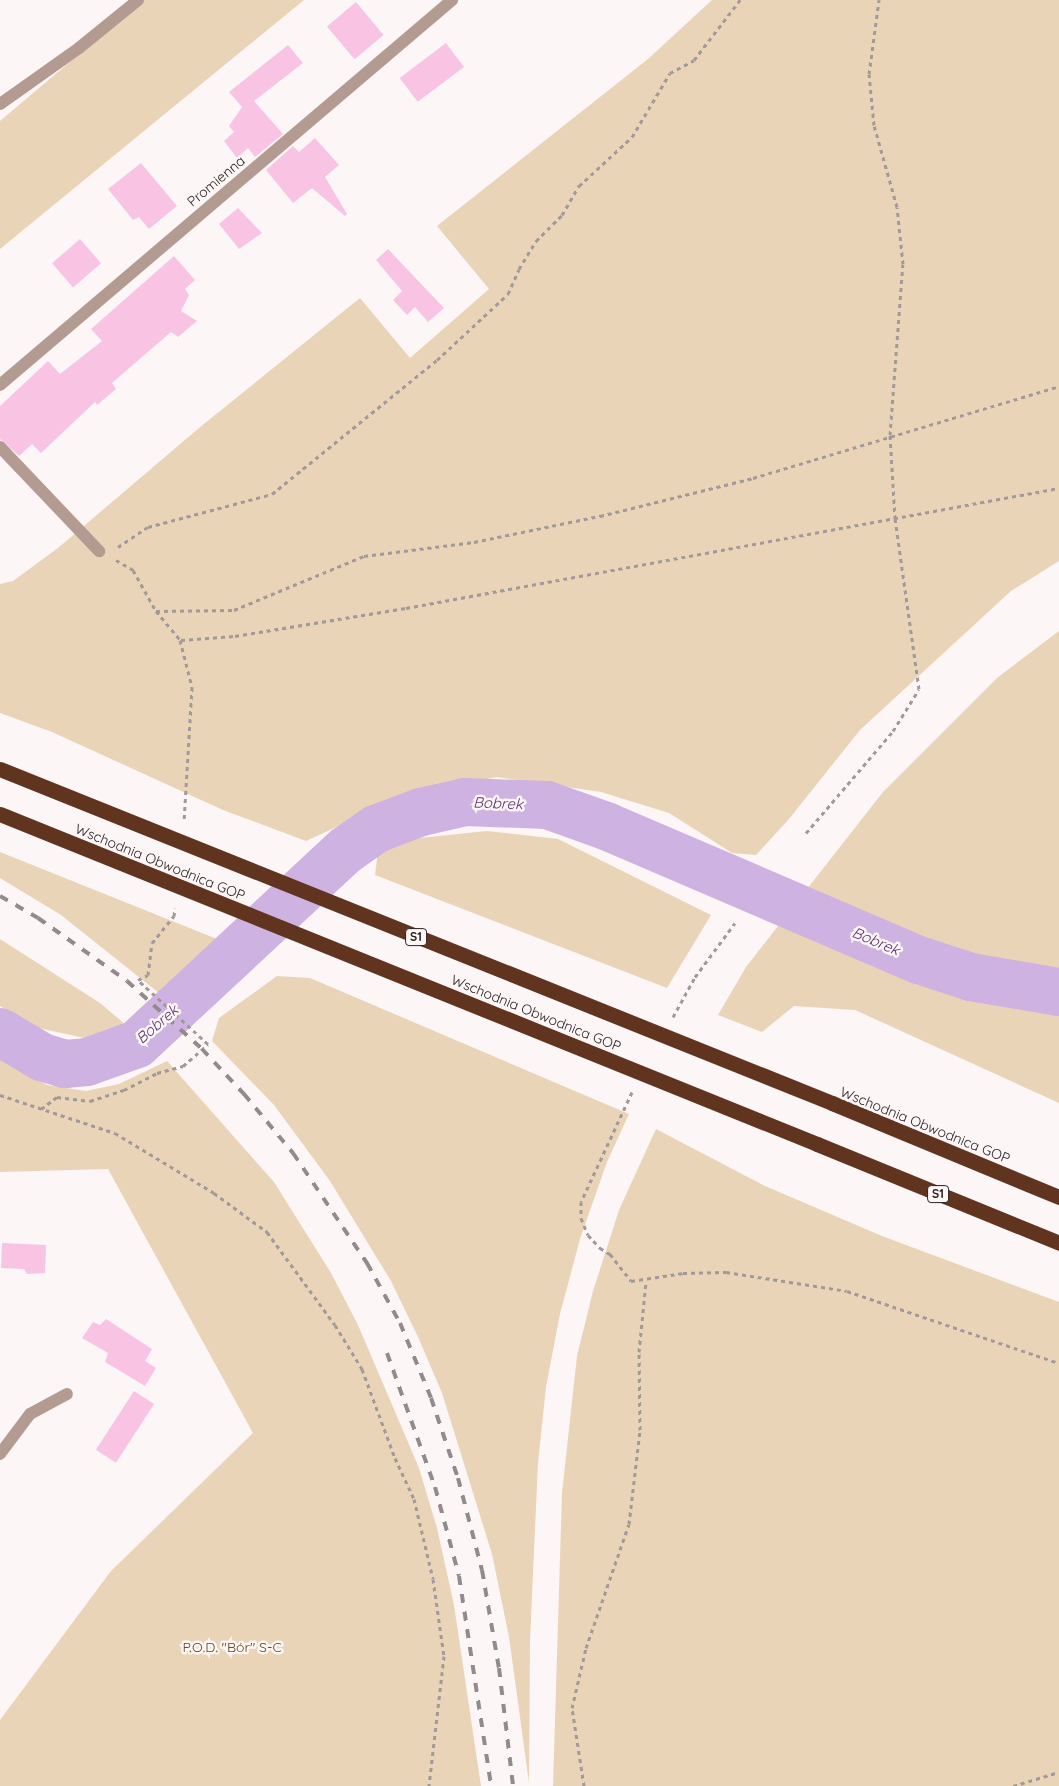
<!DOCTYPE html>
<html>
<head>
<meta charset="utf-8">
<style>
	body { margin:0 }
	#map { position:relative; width:1059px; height:1786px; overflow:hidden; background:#fcf6f7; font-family:Quicksand,sans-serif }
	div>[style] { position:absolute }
	.green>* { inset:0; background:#ead4b7 }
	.river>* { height:48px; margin:-24px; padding:0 24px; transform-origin:24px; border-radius:24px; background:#ceb2e2 }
	.building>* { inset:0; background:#f9c4e4; transform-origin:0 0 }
	.path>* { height:3px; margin-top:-1.5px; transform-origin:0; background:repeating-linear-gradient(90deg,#a1999a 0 4px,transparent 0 8px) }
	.lane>* { height:12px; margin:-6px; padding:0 6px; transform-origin:6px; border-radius:6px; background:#b49b91 }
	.street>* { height:12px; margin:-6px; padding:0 6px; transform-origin:6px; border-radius:6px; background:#b49b91 }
	.highway>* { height:15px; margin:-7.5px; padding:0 7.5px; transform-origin:7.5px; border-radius:7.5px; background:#613420 }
	.rail>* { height:4px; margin-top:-2px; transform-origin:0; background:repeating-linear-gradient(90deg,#938b8b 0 9px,transparent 0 18px) }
	.highway-bridge>* { height:15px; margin:-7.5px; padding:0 7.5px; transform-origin:7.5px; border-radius:7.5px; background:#613420 }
	span { translate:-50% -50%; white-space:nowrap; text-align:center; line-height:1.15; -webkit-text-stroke:5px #fcf6f7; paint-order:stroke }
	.shield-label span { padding:1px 4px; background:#fcf6f7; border:1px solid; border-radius:4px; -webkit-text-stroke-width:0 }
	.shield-label { font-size:12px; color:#2b2121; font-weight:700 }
	.street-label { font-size:14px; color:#2b2121 }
	.park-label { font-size:14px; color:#6b4a13 }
	.water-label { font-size:15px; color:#57326d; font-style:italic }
</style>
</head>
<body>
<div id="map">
	<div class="green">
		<div style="clip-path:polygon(143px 0,304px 0,0 249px,0 121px)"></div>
		<div style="clip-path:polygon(712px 0,1059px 0,1059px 561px,1011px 591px,860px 730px,789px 819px,756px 855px,732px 853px,669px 813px,601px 792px,497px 777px,406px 795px,306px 841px,223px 810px,52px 732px,0 713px,0 584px,13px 581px,58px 548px,199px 428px,360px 298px,410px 358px,489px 289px,437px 226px,648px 59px)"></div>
		<div style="clip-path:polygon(1059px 631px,1059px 1103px,855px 1010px,794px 1006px,762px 1032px,718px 1015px,746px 967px,883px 792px,997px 678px)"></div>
		<div style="clip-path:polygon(487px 831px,558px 839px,711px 915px,667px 988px,375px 875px,378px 851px,410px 839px)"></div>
		<div style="clip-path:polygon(0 852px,222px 941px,164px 997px,61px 915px,0 878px)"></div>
		<div style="clip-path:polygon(0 939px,100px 1003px,127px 1026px,98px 1041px,34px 1027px,0 1006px)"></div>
		<div style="clip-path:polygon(277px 976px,310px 978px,629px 1114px,607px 1162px,580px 1239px,560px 1314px,546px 1387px,538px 1463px,530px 1640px,529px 1783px,509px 1637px,492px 1554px,442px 1393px,418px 1337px,391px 1281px,330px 1181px,274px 1105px,212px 1041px,219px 1018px)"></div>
		<div style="clip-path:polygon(0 1057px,47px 1085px,86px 1091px,119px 1084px,167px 1061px,274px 1182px,331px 1273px,358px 1325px,419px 1468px,437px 1528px,454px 1605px,481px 1786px,0 1786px,0 1720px,111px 1571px,253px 1433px,108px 1169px,0 1172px)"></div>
		<div style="clip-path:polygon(656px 1129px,765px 1186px,882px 1236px,1059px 1302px,1059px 1786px,553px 1786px,562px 1493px,577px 1356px,593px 1291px,619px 1210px)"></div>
	</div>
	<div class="river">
		<div style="left:0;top:1032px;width:49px;rotate:30.8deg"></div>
		<div style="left:42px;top:1057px;width:24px;rotate:17deg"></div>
		<div style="left:65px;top:1064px;width:22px;rotate:-5deg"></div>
		<div style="left:87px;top:1062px;width:53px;rotate:-19.8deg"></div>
		<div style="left:137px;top:1044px;width:285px;rotate:-42.9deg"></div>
		<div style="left:346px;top:850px;width:37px;rotate:-35deg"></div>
		<div style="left:376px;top:829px;width:48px;rotate:-20.7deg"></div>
		<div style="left:421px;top:812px;width:45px;rotate:-12.8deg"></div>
		<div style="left:465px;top:802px;width:82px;rotate:2.1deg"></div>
		<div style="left:547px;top:805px;width:63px;rotate:19.6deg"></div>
		<div style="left:606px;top:826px;width:340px;rotate:23.2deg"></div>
		<div style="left:919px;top:960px;width:55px;rotate:18.1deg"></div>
		<div style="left:971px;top:977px;width:89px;rotate:9.7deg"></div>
	</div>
	<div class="building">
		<div style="left:356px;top:2px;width:43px;height:38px;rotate:50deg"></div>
		<div style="left:446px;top:43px;width:30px;height:58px;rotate:53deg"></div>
		<div style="clip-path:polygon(288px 45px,303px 63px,254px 101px,283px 134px,255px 157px,248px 148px,237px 158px,224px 141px,234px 132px,229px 126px,242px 107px,229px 92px)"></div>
		<div style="clip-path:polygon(315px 138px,339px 165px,325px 177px,347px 214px,345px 216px,312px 188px,293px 203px,266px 170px,293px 146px,299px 152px)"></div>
		<div style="clip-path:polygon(141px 163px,177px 206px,149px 229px,139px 217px,133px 220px,108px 189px)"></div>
		<div style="clip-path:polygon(238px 208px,262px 233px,239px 249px,219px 224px)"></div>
		<div style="left:80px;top:239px;width:32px;height:37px;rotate:49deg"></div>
		<div style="clip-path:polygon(388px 249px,444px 308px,428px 322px,415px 307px,407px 315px,393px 300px,402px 291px,376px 260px)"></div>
		<div style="clip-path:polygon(174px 256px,195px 280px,185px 289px,189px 295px,181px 311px,197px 321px,178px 337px,171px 332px,112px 383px,116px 389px,97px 405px,95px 402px,41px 453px,32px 444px,19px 456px,0 439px,0 406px,48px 361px,60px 374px,102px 341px,91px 329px)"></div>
		<div style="clip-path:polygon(2px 1243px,46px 1245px,45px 1273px,27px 1274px,24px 1269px,1px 1268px)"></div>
		<div style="clip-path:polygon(106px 1319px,152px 1349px,145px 1361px,156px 1368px,145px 1386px,105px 1362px,108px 1353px,82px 1338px,93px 1322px,100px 1325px)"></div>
		<div style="left:134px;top:1391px;width:24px;height:70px;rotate:33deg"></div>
	</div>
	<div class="path">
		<div style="left:118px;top:547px;width:36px;rotate:-34deg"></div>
		<div style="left:148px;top:527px;width:128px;rotate:-14.9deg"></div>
		<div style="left:272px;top:494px;width:213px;rotate:-39.1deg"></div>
		<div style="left:437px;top:360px;width:97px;rotate:-42.9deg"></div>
		<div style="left:508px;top:294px;width:27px;rotate:-66deg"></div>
		<div style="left:519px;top:269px;width:33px;rotate:-59deg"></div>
		<div style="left:536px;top:241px;width:37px;rotate:-45deg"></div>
		<div style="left:562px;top:215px;width:34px;rotate:-60deg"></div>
		<div style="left:579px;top:186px;width:72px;rotate:-42.8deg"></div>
		<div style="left:632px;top:137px;width:74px;rotate:-59.3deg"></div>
		<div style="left:670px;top:73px;width:27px;rotate:-28deg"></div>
		<div style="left:694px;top:60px;width:76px;rotate:-52.5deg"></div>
		<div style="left:116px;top:560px;width:20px;rotate:30deg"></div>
		<div style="left:133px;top:570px;width:47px;rotate:60.7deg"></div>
		<div style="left:156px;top:611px;width:38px;rotate:50deg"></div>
		<div style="left:180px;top:640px;width:49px;rotate:75.7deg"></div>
		<div style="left:192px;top:687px;width:135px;rotate:93.4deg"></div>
		<div style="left:156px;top:611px;width:78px;rotate:-0.7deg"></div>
		<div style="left:234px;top:610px;width:141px;rotate:-22.6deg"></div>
		<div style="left:364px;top:556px;width:111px;rotate:-7.3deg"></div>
		<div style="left:474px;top:542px;width:129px;rotate:-11.7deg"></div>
		<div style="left:600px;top:516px;width:158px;rotate:-13.9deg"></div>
		<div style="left:753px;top:478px;width:320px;rotate:-16.7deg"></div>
		<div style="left:181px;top:640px;width:54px;rotate:-4.2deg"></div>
		<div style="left:235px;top:636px;width:173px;rotate:-9.3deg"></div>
		<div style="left:406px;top:608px;width:664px;rotate:-10.41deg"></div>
		<div style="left:806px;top:833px;width:134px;rotate:-49.5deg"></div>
		<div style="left:893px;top:731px;width:49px;rotate:-58.2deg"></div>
		<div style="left:919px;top:689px;width:172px;rotate:-98deg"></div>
		<div style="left:895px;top:519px;width:84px;rotate:-93.4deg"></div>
		<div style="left:890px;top:435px;width:171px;rotate:-85.7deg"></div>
		<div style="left:903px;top:264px;width:57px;rotate:-96deg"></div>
		<div style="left:897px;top:207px;width:85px;rotate:-105.7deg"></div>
		<div style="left:874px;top:125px;width:51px;rotate:-95.6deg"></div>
		<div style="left:869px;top:74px;width:75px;rotate:-82.3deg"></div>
		<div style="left:673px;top:1017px;width:46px;rotate:-61.2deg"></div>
		<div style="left:695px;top:977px;width:67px;rotate:-53.5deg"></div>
		<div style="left:632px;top:1092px;width:121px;rotate:114.9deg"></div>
		<div style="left:581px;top:1202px;width:16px;rotate:90deg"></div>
		<div style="left:581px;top:1218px;width:18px;rotate:68deg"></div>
		<div style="left:588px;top:1235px;width:18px;rotate:47deg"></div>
		<div style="left:600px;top:1248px;width:12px;rotate:31deg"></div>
		<div style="left:610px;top:1254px;width:34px;rotate:52deg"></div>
		<div style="left:631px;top:1281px;width:53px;rotate:-8.7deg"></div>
		<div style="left:683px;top:1273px;width:43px;rotate:-1.3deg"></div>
		<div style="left:726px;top:1272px;width:122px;rotate:8.9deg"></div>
		<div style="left:847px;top:1291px;width:224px;rotate:18.8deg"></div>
		<div style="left:0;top:1095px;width:121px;rotate:18.3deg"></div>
		<div style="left:115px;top:1133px;width:116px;rotate:31.2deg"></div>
		<div style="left:214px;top:1193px;width:66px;rotate:36.3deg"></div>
		<div style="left:267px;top:1232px;width:115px;rotate:53.8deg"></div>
		<div style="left:335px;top:1325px;width:52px;rotate:58.5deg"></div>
		<div style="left:362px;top:1369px;width:95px;rotate:69.7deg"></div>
		<div style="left:395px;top:1458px;width:45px;rotate:65.1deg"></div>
		<div style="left:414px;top:1499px;width:82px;rotate:76.6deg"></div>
		<div style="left:433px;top:1579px;width:78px;rotate:81.9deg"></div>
		<div style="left:444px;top:1656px;width:131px;rotate:96.6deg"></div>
		<div style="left:41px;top:1109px;width:20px;rotate:-37deg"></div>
		<div style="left:57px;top:1097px;width:33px;rotate:7deg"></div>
		<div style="left:90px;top:1101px;width:36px;rotate:-18deg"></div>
		<div style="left:124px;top:1090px;width:37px;rotate:-27deg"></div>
		<div style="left:157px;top:1073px;width:27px;rotate:-15deg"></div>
		<div style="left:183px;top:1066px;width:33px;rotate:-41deg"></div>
		<div style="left:208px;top:1044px;width:95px;rotate:-137.6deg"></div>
		<div style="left:138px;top:980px;width:11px;rotate:-27deg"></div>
		<div style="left:148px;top:975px;width:32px;rotate:-83deg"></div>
		<div style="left:152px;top:943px;width:35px;rotate:-51deg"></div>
		<div style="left:174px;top:916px;width:8px;rotate:-83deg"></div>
		<div style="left:584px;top:1786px;width:79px;rotate:-98.7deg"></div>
		<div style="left:572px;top:1708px;width:62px;rotate:-76.9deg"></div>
		<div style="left:586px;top:1648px;width:131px;rotate:-70.9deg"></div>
		<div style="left:629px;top:1524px;width:95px;rotate:-83.3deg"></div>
		<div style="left:640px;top:1430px;width:78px;rotate:-90.7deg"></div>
		<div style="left:639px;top:1352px;width:70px;rotate:-84.3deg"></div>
		<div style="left:1013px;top:1786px;width:48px;rotate:-16.9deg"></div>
	</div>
	<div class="lane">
		<div style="left:0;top:447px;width:144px;rotate:46.4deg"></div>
		<div style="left:0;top:1454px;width:50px;rotate:-53.1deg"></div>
		<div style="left:30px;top:1414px;width:42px;rotate:-28.4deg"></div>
	</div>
	<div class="street">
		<div style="left:0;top:104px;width:97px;rotate:-35.3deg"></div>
		<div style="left:79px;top:48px;width:76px;rotate:-39.1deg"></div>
		<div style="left:0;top:385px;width:594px;rotate:-40.42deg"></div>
	</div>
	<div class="highway">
		<div style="left:832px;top:1103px;width:246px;rotate:22.5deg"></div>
		<div style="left:817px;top:1144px;width:261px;rotate:22.2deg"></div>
	</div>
	<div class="rail">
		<div style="left:0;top:896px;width:44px;rotate:30.1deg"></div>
		<div style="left:38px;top:918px;width:109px;rotate:35.3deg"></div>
		<div style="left:127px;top:981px;width:101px;rotate:42.2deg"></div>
		<div style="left:202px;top:1049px;width:62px;rotate:47deg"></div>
		<div style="left:244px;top:1094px;width:77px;rotate:50.3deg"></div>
		<div style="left:293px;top:1153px;width:133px;rotate:56.1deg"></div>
		<div style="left:367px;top:1263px;width:68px;rotate:61.2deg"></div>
		<div style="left:400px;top:1323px;width:81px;rotate:67.5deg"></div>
		<div style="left:431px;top:1398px;width:84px;rotate:71.4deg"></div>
		<div style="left:458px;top:1478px;width:95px;rotate:75.4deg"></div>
		<div style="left:482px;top:1570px;width:99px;rotate:80.2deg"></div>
		<div style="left:499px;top:1668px;width:119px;rotate:83.2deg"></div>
		<div style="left:387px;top:1353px;width:142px;rotate:70.3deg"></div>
		<div style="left:435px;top:1487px;width:92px;rotate:74.9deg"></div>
		<div style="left:459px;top:1576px;width:212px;rotate:81.3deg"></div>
	</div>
	<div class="highway-bridge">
		<div style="left:0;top:769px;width:897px;rotate:21.87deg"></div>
		<div style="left:0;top:814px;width:881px;rotate:21.99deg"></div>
	</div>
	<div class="shield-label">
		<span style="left:416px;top:937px">S1</span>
		<span style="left:938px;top:1194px">S1</span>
	</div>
	<div class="street-label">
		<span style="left:216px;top:181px;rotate:-40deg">Promienna</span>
		<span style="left:160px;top:862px;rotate:22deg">Wschodnia Obwodnica GOP</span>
		<span style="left:536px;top:1013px;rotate:22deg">Wschodnia Obwodnica GOP</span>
		<span style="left:925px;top:1125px;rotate:22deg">Wschodnia Obwodnica GOP</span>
	</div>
	<div class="park-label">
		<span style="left:232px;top:1647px">P.O.D. "Bór" S-C</span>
	</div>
	<div class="water-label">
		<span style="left:498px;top:803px;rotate:2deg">Bobrek</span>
		<span style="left:876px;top:941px;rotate:23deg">Bobrek</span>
		<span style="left:157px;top:1024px;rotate:-41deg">Bobrek</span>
	</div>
</div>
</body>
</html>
